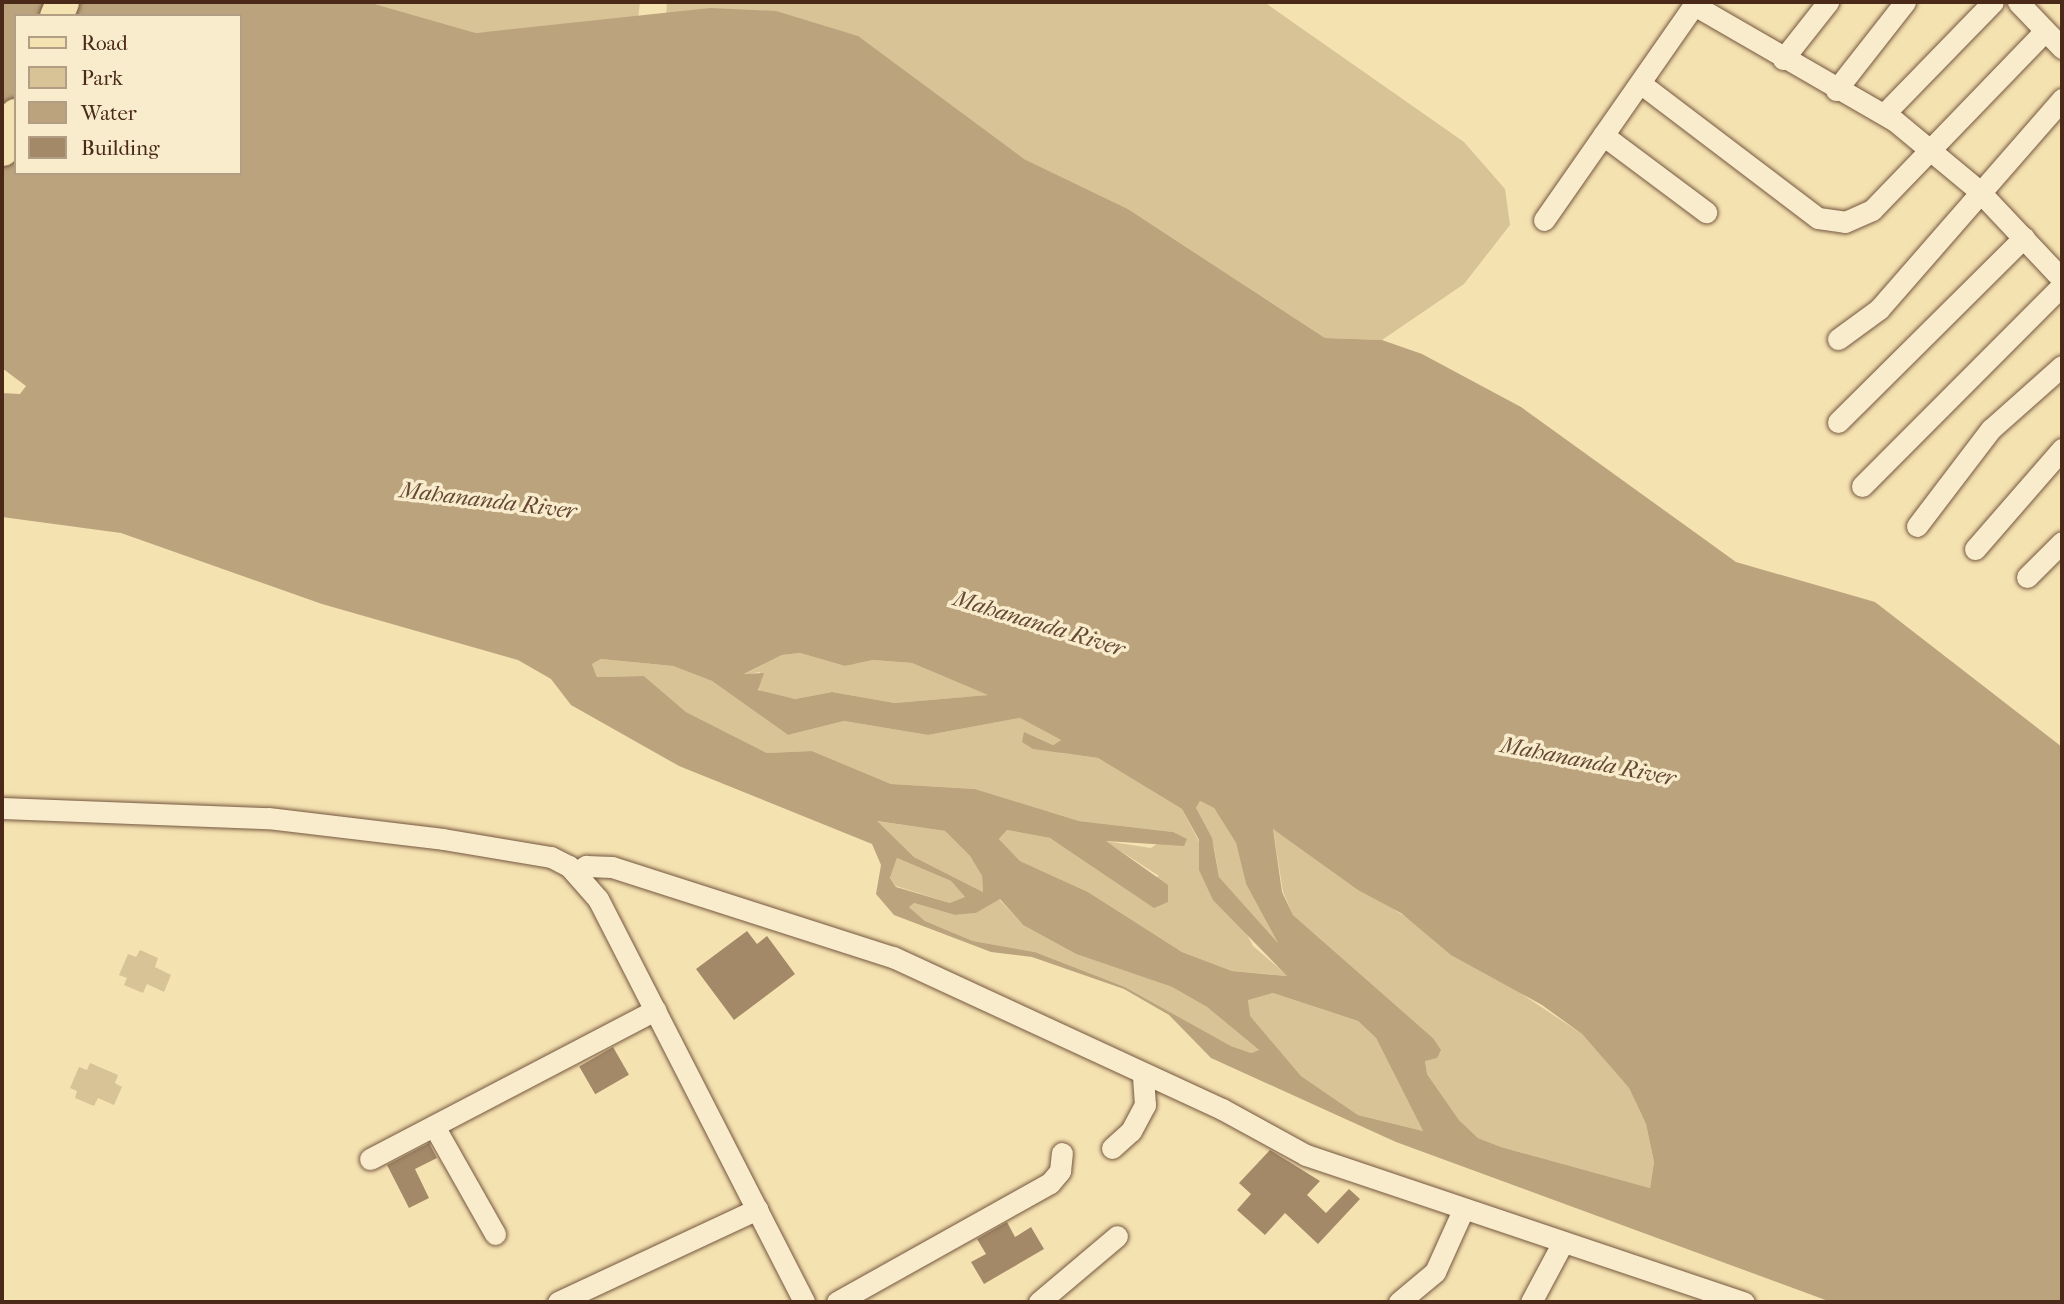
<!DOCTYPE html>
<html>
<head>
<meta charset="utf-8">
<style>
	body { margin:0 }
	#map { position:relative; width:2064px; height:1304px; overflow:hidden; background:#f5e2b1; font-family:"IM FELL French Canon",serif }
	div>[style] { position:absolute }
	.green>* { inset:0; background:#d8c397 }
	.water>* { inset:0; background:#bba37d }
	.building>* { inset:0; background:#a38968; transform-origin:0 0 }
	.roads { filter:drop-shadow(0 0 2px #75573f) drop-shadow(0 0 2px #75573f) }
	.minor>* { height:21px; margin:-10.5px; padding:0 10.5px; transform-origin:10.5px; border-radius:10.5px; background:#f8eccc }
	.primary>* { height:33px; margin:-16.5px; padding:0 16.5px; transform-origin:16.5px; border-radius:16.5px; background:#f5e2b1 }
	span { translate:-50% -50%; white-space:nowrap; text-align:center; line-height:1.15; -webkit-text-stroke:7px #f8eccc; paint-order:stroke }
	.water-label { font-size:23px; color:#664832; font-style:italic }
	.frame { position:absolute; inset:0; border:4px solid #4a2919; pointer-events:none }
	.legend { position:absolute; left:14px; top:14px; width:228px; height:161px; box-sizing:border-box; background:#f8eccc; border:2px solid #b29e84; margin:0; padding:9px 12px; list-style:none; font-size:21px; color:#4a2919 }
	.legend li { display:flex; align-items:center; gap:14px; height:35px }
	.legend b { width:35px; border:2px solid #b29e84 }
</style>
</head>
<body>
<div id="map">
	<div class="green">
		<div style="clip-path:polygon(368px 2px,640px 2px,638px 19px,476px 33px)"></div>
		<div style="clip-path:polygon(667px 2px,1264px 2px,1464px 142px,1505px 189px,1510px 225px,1464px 284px,1382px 340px,1325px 338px,1128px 209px,710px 8px,666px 15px)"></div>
		<div style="clip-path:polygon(800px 653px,845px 666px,873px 660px,912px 663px,989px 695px,895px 703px,832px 692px,795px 699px,761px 693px,756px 683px,762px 680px,760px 672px,743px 675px,782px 655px)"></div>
		<div style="clip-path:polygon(601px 659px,673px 666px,712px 681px,788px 735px,844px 721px,928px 735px,1020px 718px,1061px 740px,1053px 745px,1024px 732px,1060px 753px,1098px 758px,1182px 809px,1253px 946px,1288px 976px,1232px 971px,1182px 952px,1088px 892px,1020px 861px,999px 839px,1007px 830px,1050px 838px,1131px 889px,1159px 876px,1105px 841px,1151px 848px,1173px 832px,1079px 821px,975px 789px,891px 784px,812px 751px,767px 753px,686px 712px,644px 676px,597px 677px,592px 664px)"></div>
		<div style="clip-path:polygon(1200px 801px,1214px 808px,1236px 843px,1246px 884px,1278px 943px,1219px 877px,1214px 847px,1196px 808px)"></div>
		<div style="clip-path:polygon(876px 821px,945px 831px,970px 856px,982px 876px,983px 892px,914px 857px)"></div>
		<div style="clip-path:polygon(1273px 829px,1582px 1034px,1629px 1088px,1646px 1124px,1654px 1162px,1650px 1188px,1501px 1147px,1478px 1138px,1459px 1120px,1427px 1074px,1425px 1061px,1433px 1038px,1293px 915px,1283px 892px)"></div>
		<div style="clip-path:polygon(897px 858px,951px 881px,965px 897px,959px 904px,950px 903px,896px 886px,890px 878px)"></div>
		<div style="clip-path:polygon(999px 899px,1023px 925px,1076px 954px,1172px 987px,1207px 1007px,1259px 1050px,1251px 1053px,1231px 1046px,1125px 987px,1035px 952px,973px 941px,925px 921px,908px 906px,914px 903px,955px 915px,976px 913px)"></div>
		<div style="clip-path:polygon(140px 950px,158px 958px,155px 967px,171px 975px,164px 992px,147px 984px,143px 993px,124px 985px,127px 978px,119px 975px,128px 954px,136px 957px)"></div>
		<div style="clip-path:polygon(1273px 993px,1358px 1021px,1376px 1038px,1423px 1131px,1358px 1115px,1301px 1076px,1249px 1016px,1248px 999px)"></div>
		<div style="clip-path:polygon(90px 1063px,118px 1075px,115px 1083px,122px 1087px,114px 1105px,98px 1098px,94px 1106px,75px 1098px,77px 1091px,70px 1088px,79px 1067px,87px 1070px)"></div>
	</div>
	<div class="water">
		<div style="clip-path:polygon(evenodd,2px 2px,368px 2px,476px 33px,710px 8px,776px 11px,858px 36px,1024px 159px,1128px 209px,1325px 338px,1382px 340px,1422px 354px,1521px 407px,1736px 562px,1875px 602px,2062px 747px,2062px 1302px,1831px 1302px,1396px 1142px,1211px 1058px,1169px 1015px,1124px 989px,1032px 957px,991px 952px,894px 915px,876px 894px,881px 865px,872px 844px,679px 766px,571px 705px,551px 679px,518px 660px,322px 604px,121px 533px,2px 517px,2px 393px,20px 394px,26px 386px,2px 368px,2px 2px,16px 16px,240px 16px,240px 173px,16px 173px,16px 16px,2px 2px,800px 653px,845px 666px,873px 660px,912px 663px,988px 695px,895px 703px,832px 692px,795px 699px,758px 690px,764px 673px,744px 674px,782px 655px,800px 653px,2px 2px,601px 659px,673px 666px,712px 681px,788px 735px,844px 721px,928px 735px,1020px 718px,1061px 740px,1053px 745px,1024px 732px,1022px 742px,1033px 749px,1098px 758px,1182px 809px,1199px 840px,1199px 870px,1213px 900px,1287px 976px,1232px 971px,1182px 952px,1088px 892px,1020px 861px,999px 839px,1007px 830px,1050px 838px,1154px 908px,1168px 902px,1168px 885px,1106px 841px,1184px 846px,1187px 839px,1173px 832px,1079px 821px,975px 789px,891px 784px,812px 751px,767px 753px,686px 712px,644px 676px,597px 677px,592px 664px,601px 659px,2px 2px,1200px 801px,1214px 808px,1236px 843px,1246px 884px,1278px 943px,1219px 877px,1212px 838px,1196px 808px,1200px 801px,2px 2px,877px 821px,945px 831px,970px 856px,982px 876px,983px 892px,914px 857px,877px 821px,2px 2px,1273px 829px,1358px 890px,1401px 913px,1451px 955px,1542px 1005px,1582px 1034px,1629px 1088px,1646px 1124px,1654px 1162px,1650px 1188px,1501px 1147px,1478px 1138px,1459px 1120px,1427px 1074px,1425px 1061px,1437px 1058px,1441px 1050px,1433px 1038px,1293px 915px,1282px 892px,1273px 829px,2px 2px,897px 858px,951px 881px,965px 897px,950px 903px,896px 887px,890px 878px,897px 858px,2px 2px,1000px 899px,1023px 925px,1076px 954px,1172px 987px,1207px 1007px,1259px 1050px,1251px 1053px,1231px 1046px,1125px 987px,1035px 952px,973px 941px,925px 921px,909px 907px,914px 903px,955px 915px,976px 913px,1000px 899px,2px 2px,1273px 993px,1358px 1021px,1376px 1038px,1423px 1131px,1358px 1115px,1301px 1076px,1250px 1016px,1248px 1000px,1273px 993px)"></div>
	</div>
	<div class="building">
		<div style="clip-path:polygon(747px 931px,757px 944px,767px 936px,795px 974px,734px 1020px,696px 969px)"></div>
		<div style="left:613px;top:1047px;width:32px;height:39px;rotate:60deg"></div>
		<div style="clip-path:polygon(429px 1143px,437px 1158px,415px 1169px,429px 1198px,409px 1208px,387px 1165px)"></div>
		<div style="clip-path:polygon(1270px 1150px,1320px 1181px,1307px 1195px,1326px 1213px,1349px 1189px,1360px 1199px,1318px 1244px,1285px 1213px,1265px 1235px,1237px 1210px,1251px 1194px,1239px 1183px)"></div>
		<div style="clip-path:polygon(1007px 1222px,1015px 1237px,1031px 1227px,1044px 1249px,984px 1284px,971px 1262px,986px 1254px,977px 1239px)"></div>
	</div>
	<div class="roads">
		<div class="minor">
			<div style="left:2018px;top:2px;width:64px;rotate:46.3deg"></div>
			<div style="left:1694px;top:5px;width:232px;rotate:30deg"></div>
			<div style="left:1895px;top:121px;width:108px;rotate:39.7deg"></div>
			<div style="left:1978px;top:190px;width:122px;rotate:46.7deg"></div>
			<div style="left:1783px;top:59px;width:73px;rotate:-51.7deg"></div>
			<div style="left:1640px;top:83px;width:223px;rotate:37.2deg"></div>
			<div style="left:1818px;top:218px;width:27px;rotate:8deg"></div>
			<div style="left:1845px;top:222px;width:30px;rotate:-24deg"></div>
			<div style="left:1872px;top:210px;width:249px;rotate:-46deg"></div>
			<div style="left:1836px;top:90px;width:112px;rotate:-51.9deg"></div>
			<div style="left:1884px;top:114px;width:156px;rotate:-45.8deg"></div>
			<div style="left:1603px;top:135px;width:129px;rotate:36.8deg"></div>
			<div style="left:1544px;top:220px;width:266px;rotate:-55.1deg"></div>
			<div style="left:1838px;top:339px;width:51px;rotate:-36.2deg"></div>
			<div style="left:1879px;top:309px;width:279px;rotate:-48.9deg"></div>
			<div style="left:1838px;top:422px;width:262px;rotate:-44.8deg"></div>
			<div style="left:1862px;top:486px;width:284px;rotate:-45.1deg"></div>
			<div style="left:1917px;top:526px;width:122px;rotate:-52.7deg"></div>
			<div style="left:1991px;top:429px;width:95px;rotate:-41.6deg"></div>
			<div style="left:1975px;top:549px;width:133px;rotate:-49deg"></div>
			<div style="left:2027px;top:577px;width:49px;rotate:-45deg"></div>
			<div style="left:2px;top:808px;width:266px;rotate:2.2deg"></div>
			<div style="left:268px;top:818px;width:176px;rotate:6.8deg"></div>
			<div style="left:443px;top:839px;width:109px;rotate:9.5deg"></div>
			<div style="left:551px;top:857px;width:20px;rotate:27deg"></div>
			<div style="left:569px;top:866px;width:44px;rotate:48.7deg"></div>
			<div style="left:598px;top:899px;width:453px;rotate:62.9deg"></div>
			<div style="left:577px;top:872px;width:11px;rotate:-34deg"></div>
			<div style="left:586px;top:866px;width:26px;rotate:2deg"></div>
			<div style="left:612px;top:867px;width:295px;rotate:17.8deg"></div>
			<div style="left:893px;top:957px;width:362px;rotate:24.8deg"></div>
			<div style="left:1222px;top:1109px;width:96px;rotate:28.7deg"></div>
			<div style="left:1306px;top:1155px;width:462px;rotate:18.6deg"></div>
			<div style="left:434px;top:1126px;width:124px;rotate:60.5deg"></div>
			<div style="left:1112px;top:1148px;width:25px;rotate:-42deg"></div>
			<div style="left:1131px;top:1131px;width:30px;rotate:-62deg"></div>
			<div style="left:1145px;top:1105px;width:32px;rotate:-94deg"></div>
			<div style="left:370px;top:1159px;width:322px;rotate:-27.6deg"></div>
			<div style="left:558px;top:1302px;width:220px;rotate:-25deg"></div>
			<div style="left:837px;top:1302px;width:244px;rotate:-29.2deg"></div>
			<div style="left:1050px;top:1183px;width:16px;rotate:-50deg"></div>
			<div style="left:1060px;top:1171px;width:18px;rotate:-84deg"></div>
			<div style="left:1039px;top:1302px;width:102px;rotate:-40.2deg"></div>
			<div style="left:1399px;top:1302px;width:47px;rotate:-39.8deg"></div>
			<div style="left:1435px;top:1272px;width:68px;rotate:-65.7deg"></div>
			<div style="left:1531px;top:1302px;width:68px;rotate:-61.9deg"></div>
		</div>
		<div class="primary">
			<div style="left:56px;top:16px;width:15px;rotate:-67deg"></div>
			<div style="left:2px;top:149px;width:37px;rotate:-68deg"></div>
		</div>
	</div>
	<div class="water-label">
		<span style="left:488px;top:501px;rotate:7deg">Mahananda River</span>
		<span style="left:1039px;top:624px;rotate:17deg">Mahananda River</span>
		<span style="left:1588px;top:762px;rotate:11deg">Mahananda River</span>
	</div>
	<div class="frame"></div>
	<ul class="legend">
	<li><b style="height:9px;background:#f5e2b1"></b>Road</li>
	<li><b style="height:19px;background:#d8c397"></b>Park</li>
	<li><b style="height:19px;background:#bba37d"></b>Water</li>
	<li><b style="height:19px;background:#a38968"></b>Building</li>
	</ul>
</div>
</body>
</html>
